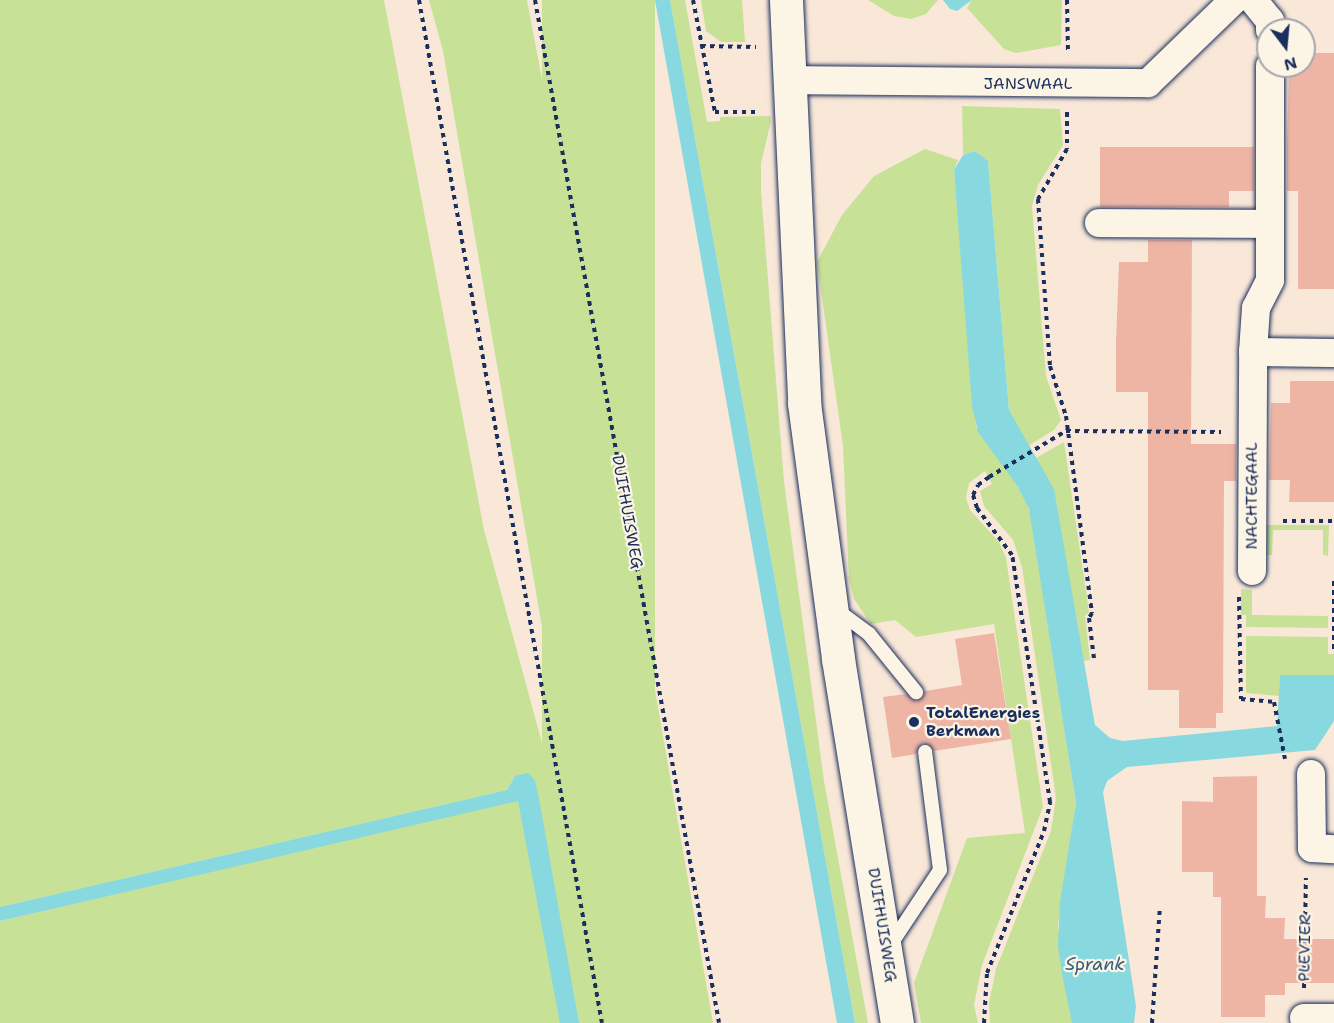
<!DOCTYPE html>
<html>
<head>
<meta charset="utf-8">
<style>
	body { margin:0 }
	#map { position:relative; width:1334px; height:1023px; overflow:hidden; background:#f9e8d8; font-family:"Shantell Sans",sans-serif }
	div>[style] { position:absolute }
	.green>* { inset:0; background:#c7e197; transform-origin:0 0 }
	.water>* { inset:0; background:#87d8df }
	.building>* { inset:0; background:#eeb5a5 }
	.path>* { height:4px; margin-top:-2px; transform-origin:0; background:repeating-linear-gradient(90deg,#1b2f5e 0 4.5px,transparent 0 9px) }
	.roads { filter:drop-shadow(0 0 2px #1b2f5e) drop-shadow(0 0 2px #1b2f5e) }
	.lane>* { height:14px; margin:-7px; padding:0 7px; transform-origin:7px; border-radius:7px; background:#fcf5e5 }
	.street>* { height:28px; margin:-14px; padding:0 14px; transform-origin:14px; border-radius:14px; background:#fcf5e5 }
	.secondary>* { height:33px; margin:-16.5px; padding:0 16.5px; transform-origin:16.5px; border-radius:16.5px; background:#fcf5e5 }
	.dots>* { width:16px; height:16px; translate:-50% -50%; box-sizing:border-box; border:3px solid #fcf5e5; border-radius:50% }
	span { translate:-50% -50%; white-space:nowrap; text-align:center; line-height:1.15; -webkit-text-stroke:4.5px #fcf5e5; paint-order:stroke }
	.street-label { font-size:16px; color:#1b2f5e }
	.poi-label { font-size:16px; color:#1b2f5e; font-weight:700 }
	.left { translate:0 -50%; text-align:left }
	.water-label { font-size:18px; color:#36597e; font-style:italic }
	.north { position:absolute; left:1256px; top:18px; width:60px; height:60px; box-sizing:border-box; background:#fcf5e5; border:2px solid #a2a6af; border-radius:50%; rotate:164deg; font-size:16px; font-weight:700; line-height:24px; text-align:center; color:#1b2f5e }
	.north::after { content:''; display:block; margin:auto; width:21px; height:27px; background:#1b2f5e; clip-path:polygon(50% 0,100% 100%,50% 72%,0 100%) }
</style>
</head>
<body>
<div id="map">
	<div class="green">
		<div style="clip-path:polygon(0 0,384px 0,484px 530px,551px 776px,592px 1023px,579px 1023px,535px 781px,515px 776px,507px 790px,0 907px)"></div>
		<div style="clip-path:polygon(429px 0,527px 0,625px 518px,713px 1023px,610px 1023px,443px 51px)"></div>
		<div style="left:542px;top:0;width:113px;height:1039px"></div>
		<div style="clip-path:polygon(670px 0,685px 0,707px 122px,720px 121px,720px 117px,770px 116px,771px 121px,761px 163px,761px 191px,784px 482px,824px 781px,868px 1023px,855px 1023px)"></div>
		<div style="clip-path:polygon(701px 0,742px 0,745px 42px,721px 42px,706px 31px)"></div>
		<div style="clip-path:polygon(868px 0,938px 0,926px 14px,911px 19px,894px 16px)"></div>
		<div style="clip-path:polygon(972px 0,1062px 0,1061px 45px,1016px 53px,1004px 49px,967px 8px)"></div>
		<div style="clip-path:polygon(962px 106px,1060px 109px,1063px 145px,1038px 185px,1032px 206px,1046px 376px,1061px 420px,1054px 430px,1028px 446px,1009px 410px,988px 161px,975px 151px,963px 155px)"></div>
		<div style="clip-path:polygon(925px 149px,958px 160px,954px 170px,976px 427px,1025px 497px,1031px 517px,1076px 803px,1058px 926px,1072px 1023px,990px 1023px,989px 1003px,996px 969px,1051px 831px,1056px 798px,1022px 567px,1013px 540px,984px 506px,980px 491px,992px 484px,985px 471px,969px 483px,966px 498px,970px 510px,999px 542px,1006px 558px,1043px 807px,982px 965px,974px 1005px,978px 1023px,921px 1023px,914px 983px,967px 838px,1025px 833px,994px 624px,916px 637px,895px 620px,871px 624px,854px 599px,849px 580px,843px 446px,817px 262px,842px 215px,874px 176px)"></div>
		<div style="clip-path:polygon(1064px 442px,1089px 612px,1085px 616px,1090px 660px,1082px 661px,1062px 540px,1036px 458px)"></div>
		<div style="clip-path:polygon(1266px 525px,1329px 525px,1328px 556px,1323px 555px,1323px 530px,1273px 530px,1272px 555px,1265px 555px)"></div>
		<div style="clip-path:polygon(1241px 589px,1252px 590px,1252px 615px,1328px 616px,1328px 628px,1246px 627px,1246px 615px,1241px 615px)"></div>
		<div style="clip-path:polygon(1246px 636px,1328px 637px,1328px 654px,1334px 654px,1334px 675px,1280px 675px,1279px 696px,1246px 693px)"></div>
		<div style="clip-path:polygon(507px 801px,518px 801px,521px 808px,560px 1023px,0 1023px,0 921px)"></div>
	</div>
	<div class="water">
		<div style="clip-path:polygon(655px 0,670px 0,855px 1023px,837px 1023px)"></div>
		<div style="clip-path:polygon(943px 0,972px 0,957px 11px,950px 9px)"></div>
		<div style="clip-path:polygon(975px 151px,988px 161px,1009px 410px,1054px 489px,1095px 725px,1110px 738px,1123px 741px,1277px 726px,1280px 675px,1334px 675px,1334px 721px,1315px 750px,1127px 767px,1107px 781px,1103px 792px,1136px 1006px,1134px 1023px,1072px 1023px,1063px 979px,1058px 946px,1060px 902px,1076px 803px,1029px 509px,1018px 487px,978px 432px,972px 406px,954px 170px,963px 155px)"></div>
		<div style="clip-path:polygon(528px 773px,535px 780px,540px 804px,579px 1023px,560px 1023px,518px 801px,0 921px,0 907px,507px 790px,515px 776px)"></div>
	</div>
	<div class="building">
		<div style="clip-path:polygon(1304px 53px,1334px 53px,1334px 289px,1298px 289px,1298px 191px,1287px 191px,1287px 147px,1289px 66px,1304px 66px)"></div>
		<div style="clip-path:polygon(1100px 147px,1254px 147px,1254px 191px,1229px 191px,1229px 207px,1100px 207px)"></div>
		<div style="clip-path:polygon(1148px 240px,1192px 240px,1191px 444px,1236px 444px,1236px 481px,1224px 481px,1223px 713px,1216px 713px,1216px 728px,1179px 728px,1179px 690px,1148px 690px,1148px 392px,1116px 392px,1116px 341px,1119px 262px,1148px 262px)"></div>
		<div style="clip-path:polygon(1290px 381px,1334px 381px,1334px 502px,1289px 502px,1290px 480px,1269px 480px,1271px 403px,1290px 403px)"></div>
		<div style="clip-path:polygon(994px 633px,1011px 739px,934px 751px,923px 743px,916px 754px,892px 758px,883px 697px,906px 694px,917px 701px,925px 691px,962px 685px,955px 639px)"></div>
		<div style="clip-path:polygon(1257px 776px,1257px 896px,1266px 896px,1265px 918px,1285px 918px,1284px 939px,1334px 939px,1334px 983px,1285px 983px,1285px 995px,1265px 995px,1265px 1017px,1221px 1017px,1221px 897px,1213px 897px,1213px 872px,1182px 872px,1182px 801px,1213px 802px,1213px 777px)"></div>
	</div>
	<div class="path">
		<div style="left:419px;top:0;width:1039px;rotate:79.86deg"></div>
		<div style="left:535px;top:0;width:1039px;rotate:79.8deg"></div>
		<div style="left:693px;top:0;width:114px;rotate:78.9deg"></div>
		<div style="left:715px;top:112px;width:44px"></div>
		<div style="left:1067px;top:0;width:53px;rotate:88.9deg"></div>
		<div style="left:701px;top:46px;width:55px;rotate:1deg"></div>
		<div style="left:1067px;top:112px;width:37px;rotate:90deg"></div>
		<div style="left:1067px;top:149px;width:58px;rotate:120.1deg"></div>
		<div style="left:1038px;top:199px;width:167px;rotate:85.9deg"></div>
		<div style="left:1050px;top:366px;width:52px;rotate:72.3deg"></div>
		<div style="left:1066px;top:416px;width:199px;rotate:82.5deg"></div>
		<div style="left:1092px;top:613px;width:6px;rotate:121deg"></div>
		<div style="left:1089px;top:618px;width:41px;rotate:83deg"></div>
		<div style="left:1066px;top:431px;width:155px;rotate:0.4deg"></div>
		<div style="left:1283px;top:521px;width:51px"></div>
		<div style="left:1334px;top:581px;width:68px;rotate:90deg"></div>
		<div style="left:1239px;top:597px;width:102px;rotate:88.9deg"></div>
		<div style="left:1241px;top:699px;width:33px;rotate:5deg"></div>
		<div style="left:1274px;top:702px;width:58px;rotate:79.1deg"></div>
		<div style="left:1304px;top:988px;width:110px;rotate:-89deg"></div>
		<div style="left:984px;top:1023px;width:50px;rotate:-86.6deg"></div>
		<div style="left:987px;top:973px;width:153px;rotate:-68.1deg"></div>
		<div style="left:1044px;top:831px;width:30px;rotate:-78deg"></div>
		<div style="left:1050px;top:802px;width:250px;rotate:-98.7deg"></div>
		<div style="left:1012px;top:555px;width:59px;rotate:-126.7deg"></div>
		<div style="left:977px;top:508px;width:14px;rotate:-107deg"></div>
		<div style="left:973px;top:495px;width:11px;rotate:-63deg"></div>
		<div style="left:978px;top:485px;width:14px;rotate:-36deg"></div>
		<div style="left:989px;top:477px;width:90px;rotate:-30.9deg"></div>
		<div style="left:1152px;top:1023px;width:116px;rotate:-86.1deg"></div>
	</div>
	<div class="roads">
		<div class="lane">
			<div style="left:834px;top:608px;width:44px;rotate:36.6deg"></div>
			<div style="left:869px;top:634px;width:75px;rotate:51deg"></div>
			<div style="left:889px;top:947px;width:92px;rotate:-56.5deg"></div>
			<div style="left:940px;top:870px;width:119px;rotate:-97.2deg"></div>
		</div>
		<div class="street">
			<div style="left:1253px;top:0;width:27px;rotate:51deg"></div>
			<div style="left:1270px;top:21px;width:9px;rotate:90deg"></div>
			<div style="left:789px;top:80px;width:359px;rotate:0.5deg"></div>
			<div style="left:1148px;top:83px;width:120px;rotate:-44deg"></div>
			<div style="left:1099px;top:223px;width:171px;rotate:0.3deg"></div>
			<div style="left:1253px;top:352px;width:81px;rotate:0.7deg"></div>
			<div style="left:1252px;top:571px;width:219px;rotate:-89.7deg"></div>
			<div style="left:1253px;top:352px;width:44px;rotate:-86.1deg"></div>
			<div style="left:1256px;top:308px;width:31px;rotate:-63deg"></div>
			<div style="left:1270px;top:280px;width:214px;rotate:-90deg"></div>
			<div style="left:1311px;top:774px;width:74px;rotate:89.2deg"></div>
			<div style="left:1312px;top:848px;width:22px;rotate:3deg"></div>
			<div style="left:1304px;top:1018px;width:30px"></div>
		</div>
		<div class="secondary">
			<div style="left:786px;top:0;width:403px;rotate:87.4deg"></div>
			<div style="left:804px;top:403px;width:258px;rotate:82.4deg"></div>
			<div style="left:838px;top:659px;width:369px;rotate:80.8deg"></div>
		</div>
	</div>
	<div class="dots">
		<div style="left:914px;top:722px;background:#1b2f5e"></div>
	</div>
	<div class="street-label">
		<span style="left:1028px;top:84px">JANSWAAL</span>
		<span style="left:1252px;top:496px;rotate:-90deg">NACHTEGAAL</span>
		<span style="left:627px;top:512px;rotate:80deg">DUIFHUISWEG</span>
		<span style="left:882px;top:925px;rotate:81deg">DUIFHUISWEG</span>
		<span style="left:1305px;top:948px;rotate:-89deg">PLEVIER</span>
	</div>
	<div class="poi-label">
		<span class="left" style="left:926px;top:722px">TotalEnergies<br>Berkman</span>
	</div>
	<div class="water-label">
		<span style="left:1095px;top:964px">Sprank</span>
	</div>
	<div class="north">N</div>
</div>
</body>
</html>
